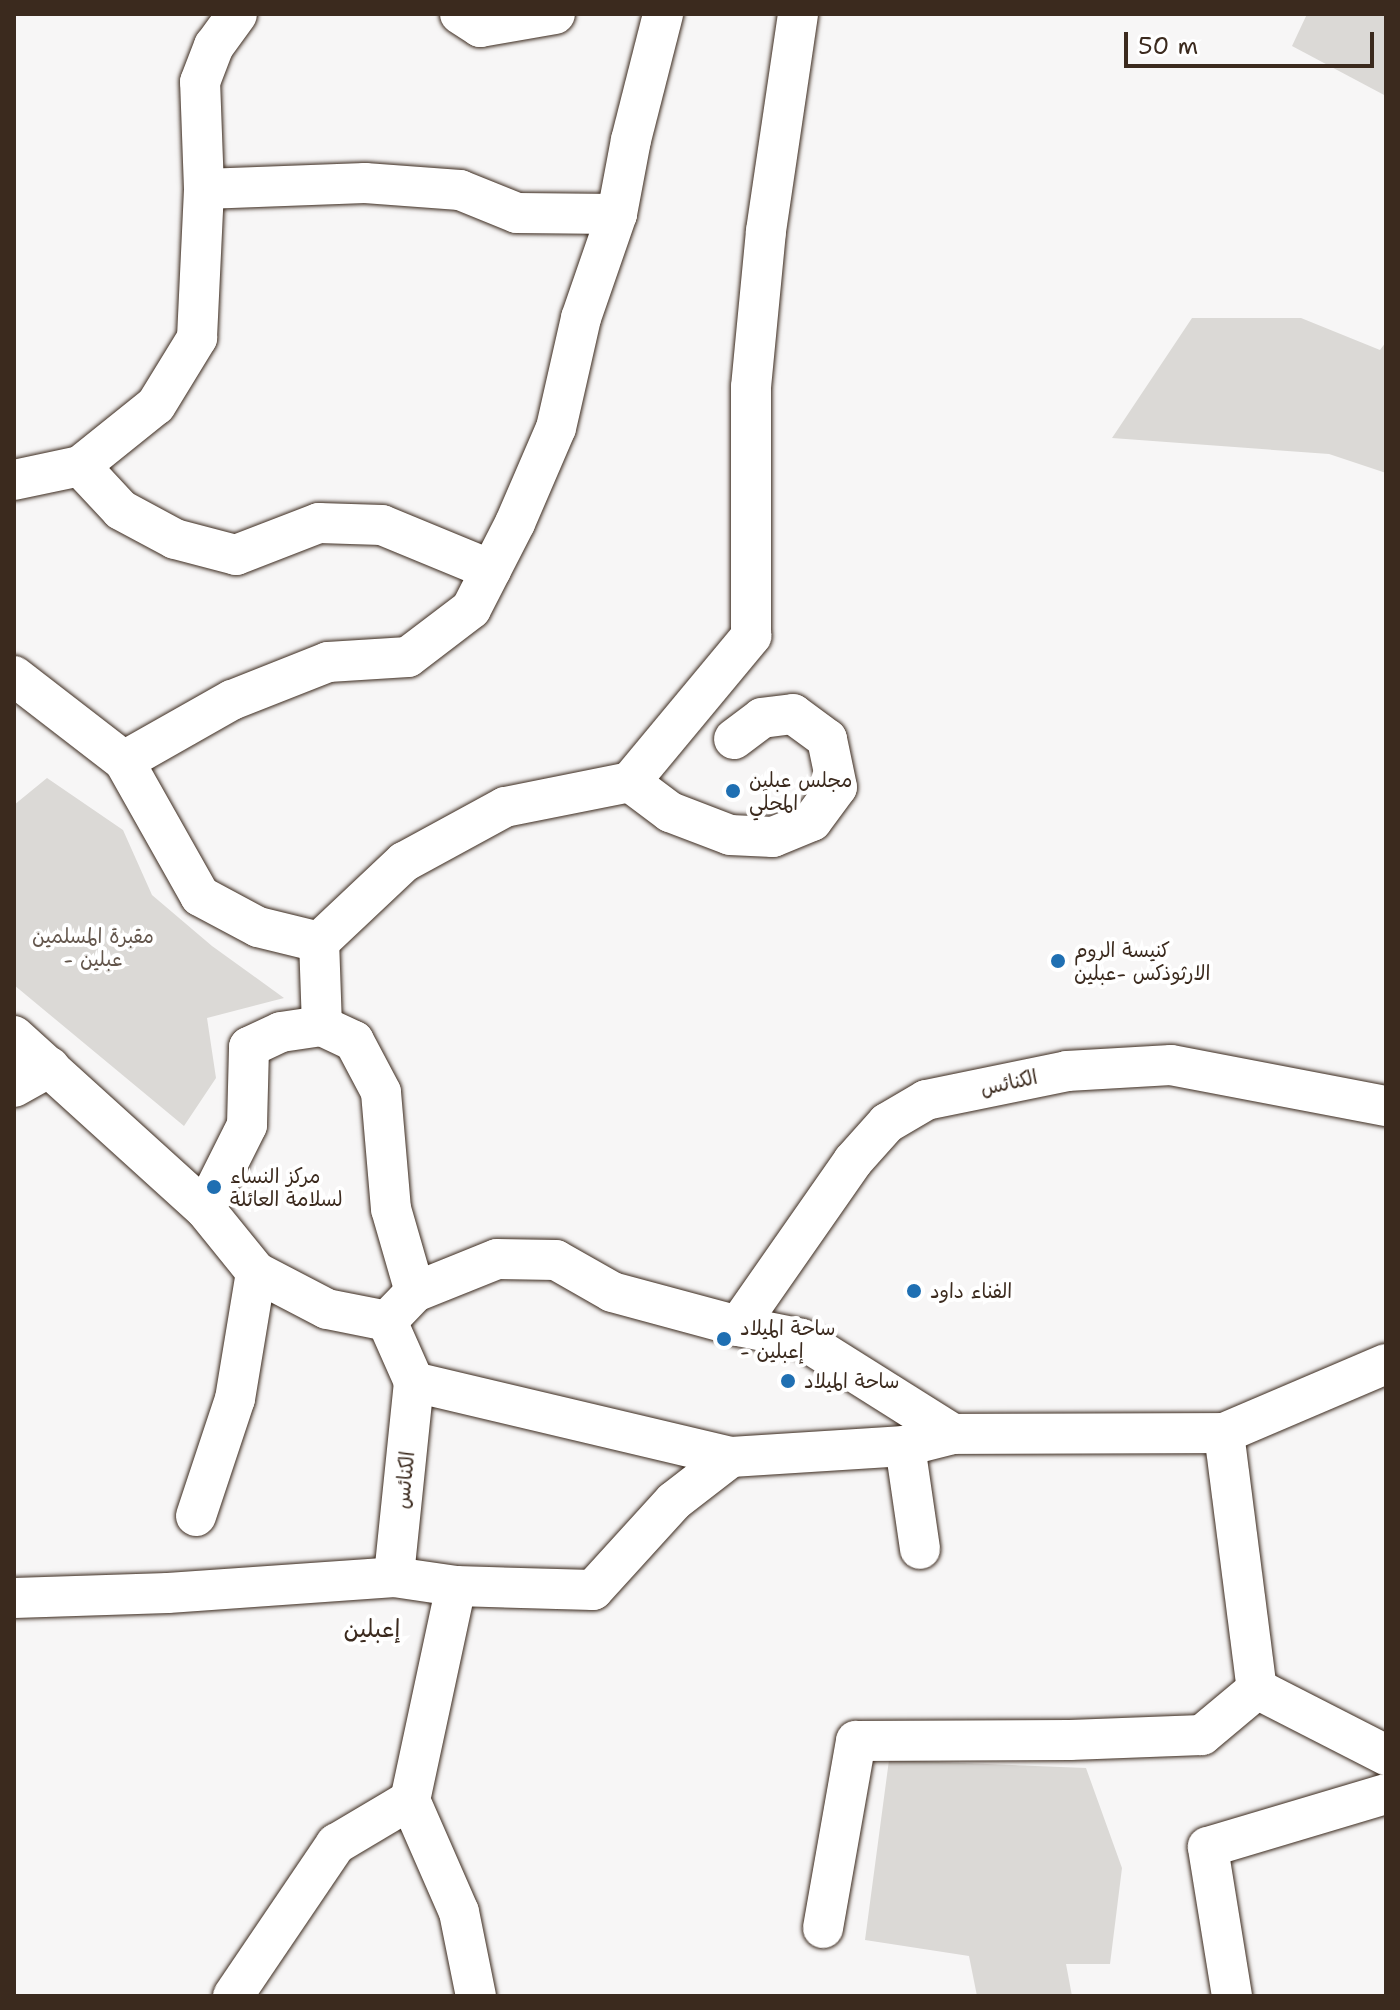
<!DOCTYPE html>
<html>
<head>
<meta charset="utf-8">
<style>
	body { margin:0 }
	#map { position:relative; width:1400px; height:2010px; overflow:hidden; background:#f7f6f6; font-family:"Shantell Sans","Playpen Sans Arabic",sans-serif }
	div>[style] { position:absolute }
	.green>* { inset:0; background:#dbd9d6 }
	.roads { filter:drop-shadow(0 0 2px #3b2a1e) drop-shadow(0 0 2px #3b2a1e) }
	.minor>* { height:40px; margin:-20px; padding:0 20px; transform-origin:20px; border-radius:20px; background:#fff }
	.dots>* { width:22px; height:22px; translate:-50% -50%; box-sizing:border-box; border:4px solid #fff; border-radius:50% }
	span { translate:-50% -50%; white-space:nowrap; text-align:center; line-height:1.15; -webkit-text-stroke:8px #fff; paint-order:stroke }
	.poi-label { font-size:20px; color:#3b2a1e }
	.left { translate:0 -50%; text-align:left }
	.park-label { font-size:20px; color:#63564c }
	.street-label { font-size:20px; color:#3b2a1e }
	.quarter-label { font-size:24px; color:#3b2a1e }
	.frame { position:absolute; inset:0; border:16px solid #3b2a1e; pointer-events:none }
	.scale { position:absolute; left:1124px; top:32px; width:250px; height:36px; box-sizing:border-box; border:4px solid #3b2a1e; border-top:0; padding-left:10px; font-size:24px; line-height:28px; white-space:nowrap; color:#3b2a1e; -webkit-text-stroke:6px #fff; paint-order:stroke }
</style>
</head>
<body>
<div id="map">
	<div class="green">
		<div style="clip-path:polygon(1307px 14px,1386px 14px,1386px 96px,1292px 46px)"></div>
		<div style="clip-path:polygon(1192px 318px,1301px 318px,1380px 350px,1386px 342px,1386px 473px,1329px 454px,1112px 438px)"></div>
		<div style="clip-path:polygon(47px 778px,123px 830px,152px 895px,212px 946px,284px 998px,207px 1018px,216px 1078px,184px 1126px,14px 985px,14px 805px)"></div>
		<div style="clip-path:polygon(889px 1760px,1086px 1768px,1122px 1868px,1110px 1964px,1066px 1964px,1072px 1996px,977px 1996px,969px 1956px,865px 1940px)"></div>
	</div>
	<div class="roads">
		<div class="minor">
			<div style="left:460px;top:14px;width:24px;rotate:33deg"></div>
			<div style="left:480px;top:27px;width:76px;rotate:-9.8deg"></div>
			<div style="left:204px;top:189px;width:161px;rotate:-2.1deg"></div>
			<div style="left:365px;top:183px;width:95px;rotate:4.2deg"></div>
			<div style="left:460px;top:190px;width:61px;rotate:22deg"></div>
			<div style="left:517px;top:213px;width:100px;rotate:0.6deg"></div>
			<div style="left:80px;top:466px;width:60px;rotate:47deg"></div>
			<div style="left:121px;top:510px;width:61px;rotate:28.2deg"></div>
			<div style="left:175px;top:539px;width:63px;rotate:14.7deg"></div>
			<div style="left:236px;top:555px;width:89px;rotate:-21.1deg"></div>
			<div style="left:319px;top:523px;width:63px;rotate:1.8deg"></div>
			<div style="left:382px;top:525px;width:118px;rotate:22.4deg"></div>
			<div style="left:14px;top:480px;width:67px;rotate:-12deg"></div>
			<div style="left:80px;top:466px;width:97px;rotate:-38.8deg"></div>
			<div style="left:156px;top:405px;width:79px;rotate:-58.5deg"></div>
			<div style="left:197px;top:338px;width:149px;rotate:-87.3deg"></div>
			<div style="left:204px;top:189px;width:107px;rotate:-92.1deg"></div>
			<div style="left:200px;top:82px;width:39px;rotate:-69deg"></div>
			<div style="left:214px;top:46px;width:39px;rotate:-54deg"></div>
			<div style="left:14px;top:676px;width:139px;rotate:37.7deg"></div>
			<div style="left:124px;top:761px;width:155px;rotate:60.6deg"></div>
			<div style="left:200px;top:896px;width:66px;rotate:28.1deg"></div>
			<div style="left:258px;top:927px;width:63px;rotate:13.8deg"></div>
			<div style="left:124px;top:761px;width:124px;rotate:-29.5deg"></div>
			<div style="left:232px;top:700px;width:103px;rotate:-21.6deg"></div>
			<div style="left:328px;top:662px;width:80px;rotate:-3.6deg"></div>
			<div style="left:408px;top:657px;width:79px;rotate:-37.3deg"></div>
			<div style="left:471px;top:609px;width:97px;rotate:-62.9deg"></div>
			<div style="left:515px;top:523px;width:103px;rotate:-66.7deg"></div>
			<div style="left:556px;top:428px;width:113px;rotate:-77.2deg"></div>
			<div style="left:581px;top:318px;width:110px;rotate:-70.9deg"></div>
			<div style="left:617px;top:214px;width:75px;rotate:-79.3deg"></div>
			<div style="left:631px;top:140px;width:130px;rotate:-75.7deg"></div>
			<div style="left:630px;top:782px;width:50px;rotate:36.9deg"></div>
			<div style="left:670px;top:812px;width:64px;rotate:21deg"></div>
			<div style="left:730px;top:835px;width:43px;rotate:2.7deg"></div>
			<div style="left:773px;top:837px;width:42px;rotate:-22.3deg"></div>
			<div style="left:812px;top:821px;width:42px;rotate:-53.7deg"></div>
			<div style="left:837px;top:787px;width:49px;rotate:-101.8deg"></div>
			<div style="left:827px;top:739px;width:42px;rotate:-143.7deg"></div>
			<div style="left:793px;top:714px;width:31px;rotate:173deg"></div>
			<div style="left:762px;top:718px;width:35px;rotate:143deg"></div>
			<div style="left:14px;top:1036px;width:258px;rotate:42.2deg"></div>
			<div style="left:205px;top:1209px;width:81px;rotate:51deg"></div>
			<div style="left:256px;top:1272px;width:80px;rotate:27.5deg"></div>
			<div style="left:327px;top:1309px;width:61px;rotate:11.3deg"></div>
			<div style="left:14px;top:1087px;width:41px;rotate:-29.1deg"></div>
			<div style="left:205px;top:1209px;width:94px;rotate:-63.4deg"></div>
			<div style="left:247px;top:1125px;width:78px;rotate:-88.5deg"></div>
			<div style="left:249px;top:1047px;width:35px;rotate:-25deg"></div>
			<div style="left:281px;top:1032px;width:41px;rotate:-8.3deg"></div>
			<div style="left:415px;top:1292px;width:86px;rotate:-106.1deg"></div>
			<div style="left:391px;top:1209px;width:117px;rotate:-94.9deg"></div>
			<div style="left:381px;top:1092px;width:58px;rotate:-117.9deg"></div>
			<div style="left:354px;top:1041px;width:35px;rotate:-155deg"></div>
			<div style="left:322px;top:1026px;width:84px;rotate:-92deg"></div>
			<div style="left:319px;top:942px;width:117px;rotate:-43.3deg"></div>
			<div style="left:404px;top:862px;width:115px;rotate:-28.6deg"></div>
			<div style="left:505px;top:807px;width:127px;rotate:-11.3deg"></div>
			<div style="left:630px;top:782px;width:190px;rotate:-50.3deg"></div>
			<div style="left:751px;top:636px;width:249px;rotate:-90deg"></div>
			<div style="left:751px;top:387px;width:157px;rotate:-84.5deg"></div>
			<div style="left:766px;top:231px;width:219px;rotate:-81.6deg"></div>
			<div style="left:387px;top:1321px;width:40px;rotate:-46deg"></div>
			<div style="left:415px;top:1292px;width:88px;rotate:-21.9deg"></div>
			<div style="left:497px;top:1259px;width:59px;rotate:1deg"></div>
			<div style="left:556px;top:1260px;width:64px;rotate:29.7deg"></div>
			<div style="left:612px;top:1292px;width:131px;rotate:15.1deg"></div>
			<div style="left:738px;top:1326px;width:65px;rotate:11.5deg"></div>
			<div style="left:802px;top:1339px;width:178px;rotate:32.2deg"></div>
			<div style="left:953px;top:1434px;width:271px;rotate:-0.2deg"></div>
			<div style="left:1224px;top:1433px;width:176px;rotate:-23.1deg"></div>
			<div style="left:387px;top:1321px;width:67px;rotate:66.1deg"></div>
			<div style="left:414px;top:1382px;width:196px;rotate:95.9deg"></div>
			<div style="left:738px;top:1326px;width:201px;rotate:-55.1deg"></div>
			<div style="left:853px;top:1161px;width:51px;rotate:-48.2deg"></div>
			<div style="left:887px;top:1123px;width:45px;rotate:-30.5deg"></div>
			<div style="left:926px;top:1100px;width:144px;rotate:-11.6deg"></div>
			<div style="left:1067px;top:1071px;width:104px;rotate:-3.3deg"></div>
			<div style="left:1171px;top:1065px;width:219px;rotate:10.8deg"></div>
			<div style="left:414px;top:1382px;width:326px;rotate:13.3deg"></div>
			<div style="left:1224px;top:1433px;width:258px;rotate:82.7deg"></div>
			<div style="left:1257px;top:1689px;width:145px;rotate:27.1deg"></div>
			<div style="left:905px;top:1446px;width:104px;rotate:81.7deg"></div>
			<div style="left:196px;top:1516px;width:123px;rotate:-71.6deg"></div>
			<div style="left:235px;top:1399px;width:129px;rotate:-80.6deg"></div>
			<div style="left:456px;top:1586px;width:219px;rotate:102.1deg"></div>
			<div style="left:410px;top:1800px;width:122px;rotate:66.4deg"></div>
			<div style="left:459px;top:1912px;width:86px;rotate:78.6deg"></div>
			<div style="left:14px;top:1598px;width:154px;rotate:-1.9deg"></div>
			<div style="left:168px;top:1593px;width:227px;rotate:-4deg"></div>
			<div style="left:394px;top:1577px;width:63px;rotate:8.3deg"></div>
			<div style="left:456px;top:1586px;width:137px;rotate:1.7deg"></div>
			<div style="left:593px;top:1590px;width:120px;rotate:-47.7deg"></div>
			<div style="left:674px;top:1501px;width:72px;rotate:-37.7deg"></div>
			<div style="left:731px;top:1457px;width:174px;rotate:-3.6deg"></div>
			<div style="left:905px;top:1446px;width:49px;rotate:-14deg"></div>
			<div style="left:823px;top:1928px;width:190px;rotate:-80deg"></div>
			<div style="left:856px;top:1741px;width:214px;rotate:-0.3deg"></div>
			<div style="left:1070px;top:1740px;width:132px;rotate:-2.2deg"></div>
			<div style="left:1202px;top:1735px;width:72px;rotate:-39.9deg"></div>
			<div style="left:233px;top:1996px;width:184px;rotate:-55.9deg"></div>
			<div style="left:336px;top:1844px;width:86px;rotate:-30.7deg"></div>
			<div style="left:1232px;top:1996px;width:151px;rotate:-99.2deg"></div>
			<div style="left:1208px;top:1847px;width:186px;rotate:-16.6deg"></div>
		</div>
	</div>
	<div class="dots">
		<div style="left:733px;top:791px;background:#1f6fb2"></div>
		<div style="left:1058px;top:961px;background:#1f6fb2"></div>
		<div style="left:214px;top:1187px;background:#1f6fb2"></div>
		<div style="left:914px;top:1291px;background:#1f6fb2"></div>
		<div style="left:724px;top:1339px;background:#1f6fb2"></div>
		<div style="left:788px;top:1381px;background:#1f6fb2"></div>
	</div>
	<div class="poi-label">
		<span class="left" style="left:749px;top:792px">مجلس عبلين<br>المحلي</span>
		<span class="left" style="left:1074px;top:962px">كنيسة الروم<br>الارثوذكس -عبلين</span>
		<span class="left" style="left:230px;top:1188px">مركز النساء<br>لسلامة العائلة</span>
		<span class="left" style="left:930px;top:1291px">الفناء داود</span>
		<span class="left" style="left:740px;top:1340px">ساحة الميلاد<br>- إعبلين</span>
		<span class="left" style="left:804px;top:1381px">ساحة الميلاد</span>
	</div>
	<div class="park-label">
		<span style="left:93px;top:948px">مقبرة المسلمين<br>- عبلين</span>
	</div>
	<div class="street-label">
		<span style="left:1009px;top:1083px;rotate:-12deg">الكنائس</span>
		<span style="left:405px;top:1480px;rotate:-84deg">الكنائس</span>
	</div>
	<div class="quarter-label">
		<span style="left:372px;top:1630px">إعبلين</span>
	</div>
	<div class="frame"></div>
	<div class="scale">50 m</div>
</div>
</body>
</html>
